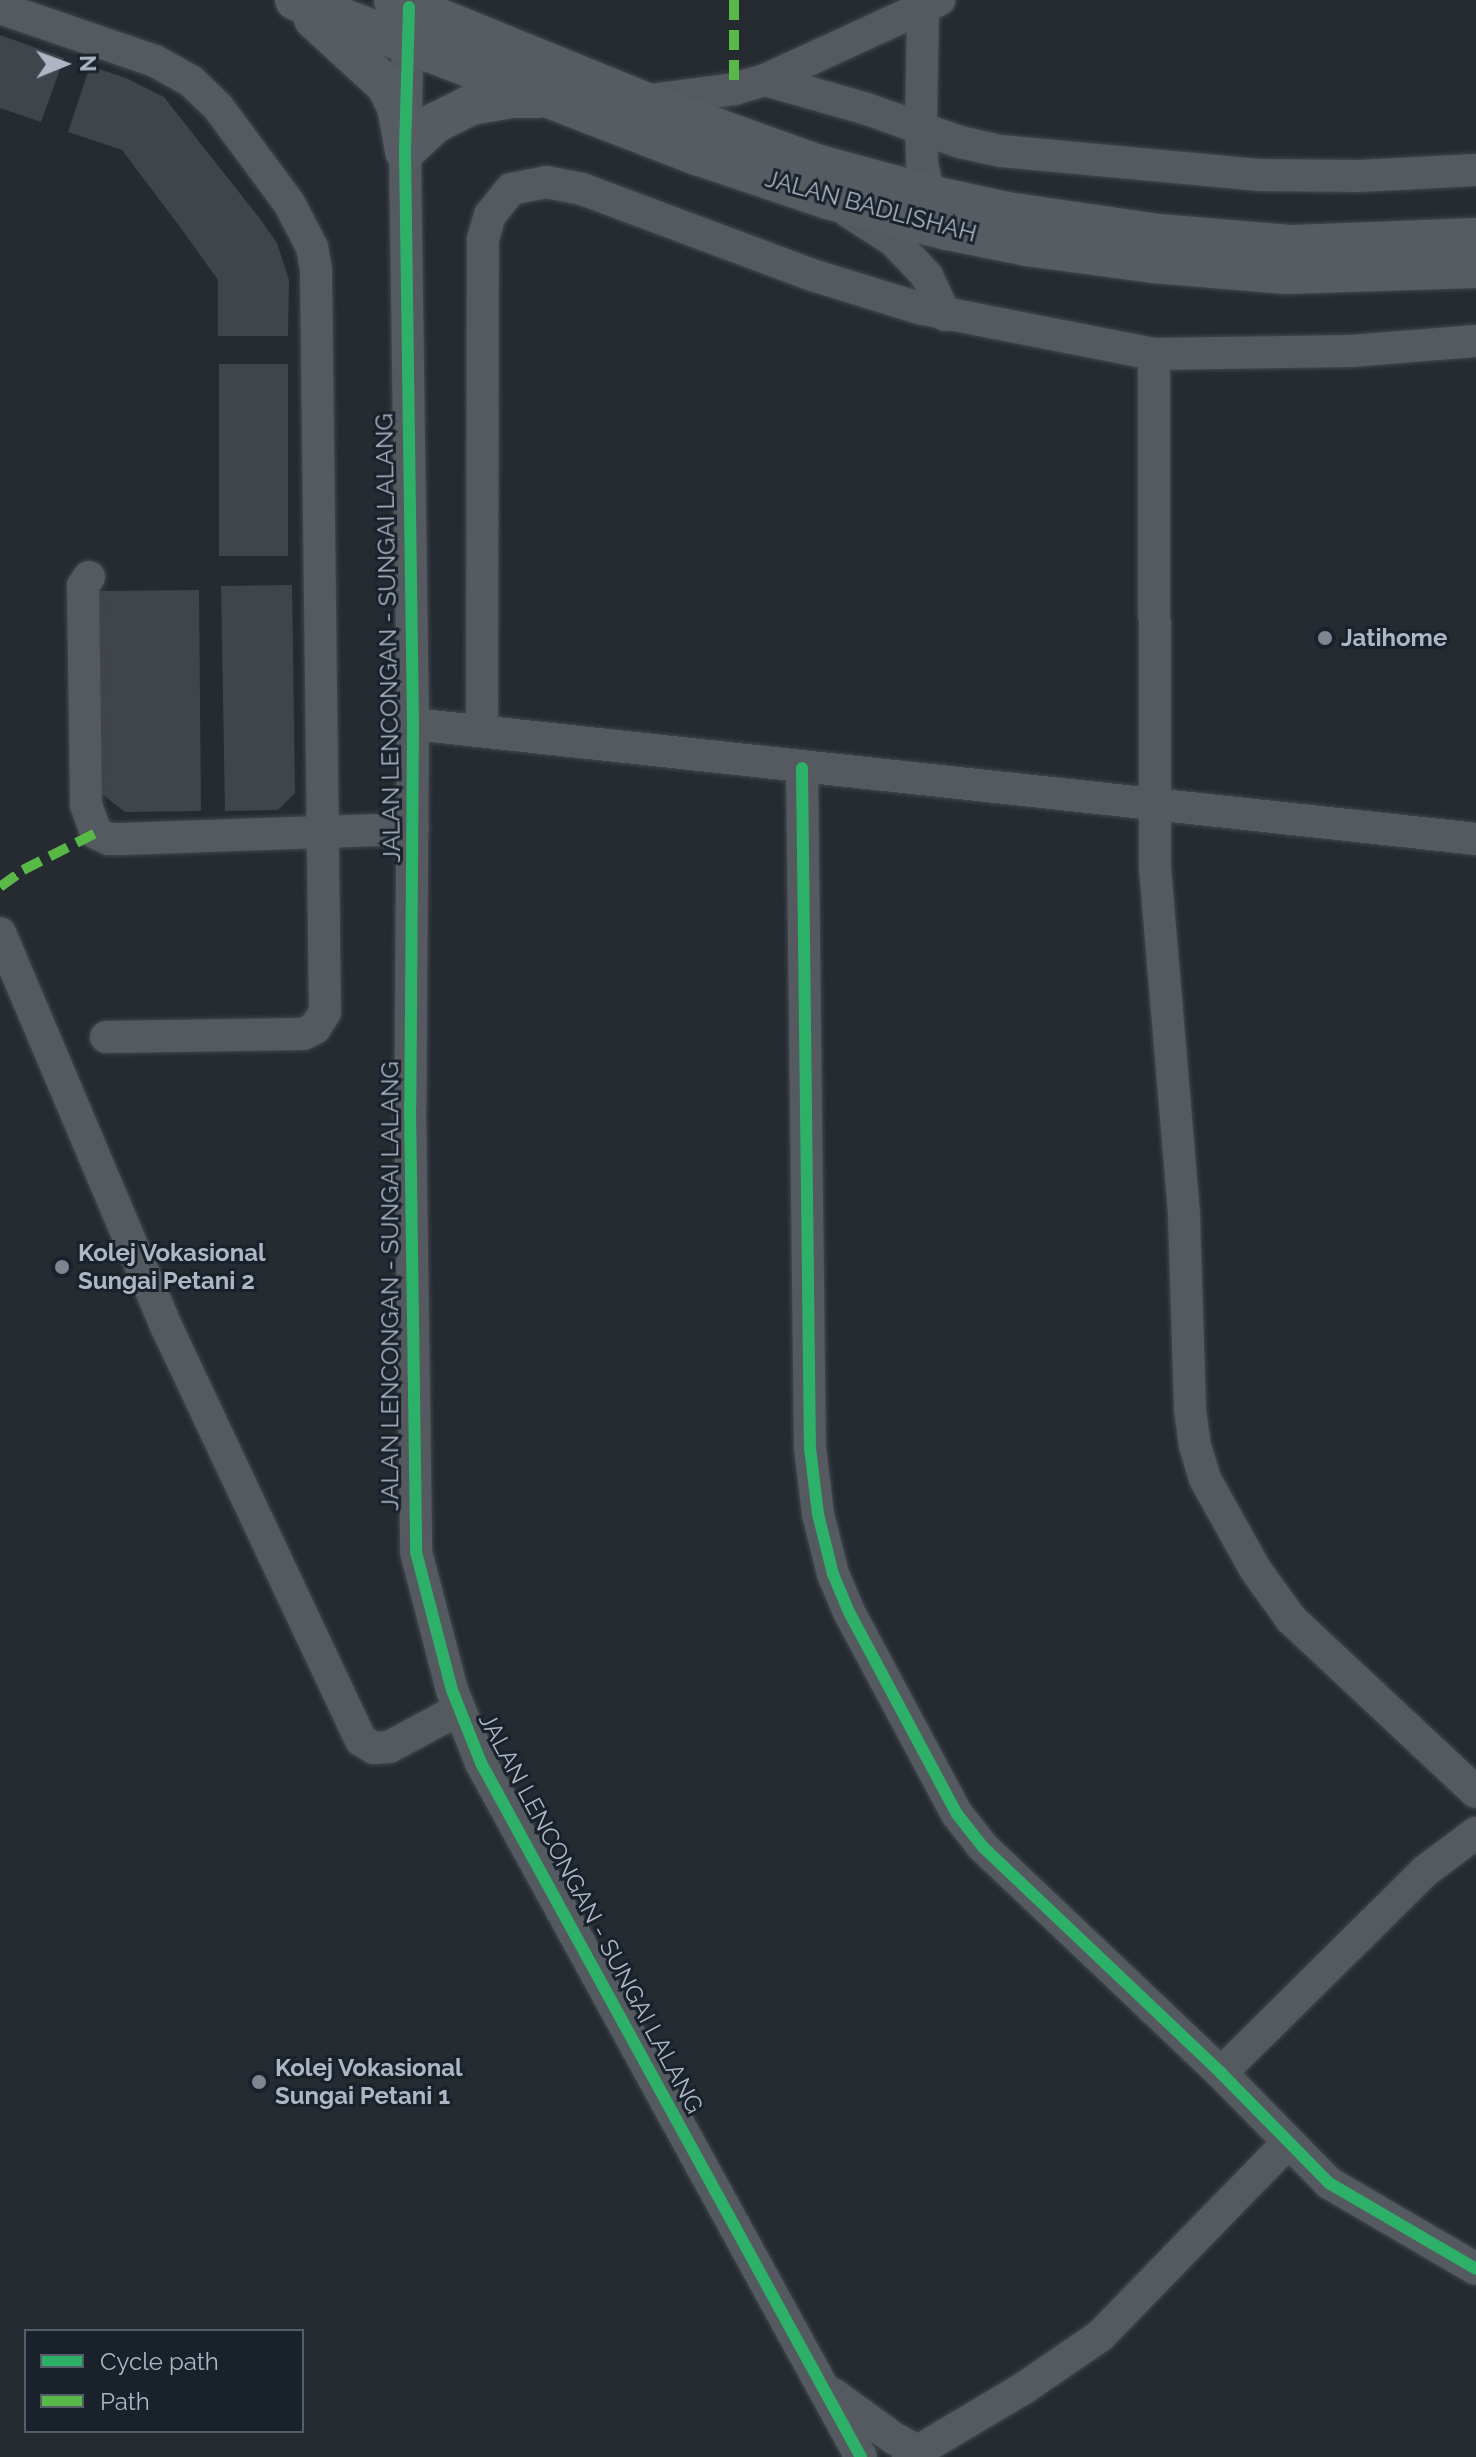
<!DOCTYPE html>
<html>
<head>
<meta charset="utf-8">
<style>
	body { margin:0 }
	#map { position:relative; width:1476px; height:2457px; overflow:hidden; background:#252b31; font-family:Raleway,sans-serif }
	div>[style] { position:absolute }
	.building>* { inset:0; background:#40454b; transform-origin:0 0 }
	.roads { filter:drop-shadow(0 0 2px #42474c) drop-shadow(0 0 2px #42474c) }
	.minor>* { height:32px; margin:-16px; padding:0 16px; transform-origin:16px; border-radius:16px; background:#555960 }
	.major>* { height:40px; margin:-20px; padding:0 20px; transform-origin:20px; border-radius:20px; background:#575b62 }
	.quiet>* { height:10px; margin-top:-5px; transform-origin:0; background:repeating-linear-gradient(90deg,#58b947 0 20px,transparent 0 30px) }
	.cycleway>* { height:12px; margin:-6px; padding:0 6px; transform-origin:6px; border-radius:6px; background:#2db169 }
	.dots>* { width:22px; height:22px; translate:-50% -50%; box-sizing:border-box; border:4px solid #19212b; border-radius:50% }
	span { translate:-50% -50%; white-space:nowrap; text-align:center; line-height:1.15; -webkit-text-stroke:6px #19212b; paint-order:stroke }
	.street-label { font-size:24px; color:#aeb6c4 }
	.poi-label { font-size:24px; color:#aeb6c4; font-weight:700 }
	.left { translate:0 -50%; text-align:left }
	.legend { position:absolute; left:24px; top:2329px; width:280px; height:104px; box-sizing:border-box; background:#19212b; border:2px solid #555d68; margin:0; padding:10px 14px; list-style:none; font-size:24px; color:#aeb6c4 }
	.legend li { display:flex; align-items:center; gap:16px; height:40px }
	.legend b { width:40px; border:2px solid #555d68 }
	.north { position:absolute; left:24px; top:24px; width:80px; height:80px; -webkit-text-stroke:6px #19212b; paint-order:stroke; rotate:89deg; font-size:22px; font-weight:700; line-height:32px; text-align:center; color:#aeb6c4 }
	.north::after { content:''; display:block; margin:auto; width:28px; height:36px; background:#aeb6c4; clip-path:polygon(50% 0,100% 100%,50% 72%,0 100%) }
</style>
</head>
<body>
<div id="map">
	<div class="building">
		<div style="clip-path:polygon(0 35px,64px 58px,41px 122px,0 108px)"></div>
		<div style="clip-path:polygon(90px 66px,126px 78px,164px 97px,261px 220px,277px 243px,289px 280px,288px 336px,218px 336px,218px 280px,183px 231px,122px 150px,68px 132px)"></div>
		<div style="left:219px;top:364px;width:69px;height:192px"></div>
		<div style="clip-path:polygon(292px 585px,295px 793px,278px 810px,225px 811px,221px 586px)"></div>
		<div style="clip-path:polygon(199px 590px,201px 811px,125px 812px,101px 793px,99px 591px)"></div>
	</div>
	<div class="roads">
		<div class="minor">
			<div style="left:0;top:8px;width:164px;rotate:18.9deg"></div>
			<div style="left:155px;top:61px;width:41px;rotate:29.1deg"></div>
			<div style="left:191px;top:81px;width:37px;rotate:44deg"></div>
			<div style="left:218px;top:107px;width:119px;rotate:53.5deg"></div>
			<div style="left:289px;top:203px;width:50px;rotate:62.4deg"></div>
			<div style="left:312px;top:247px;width:23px;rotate:80deg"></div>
			<div style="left:316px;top:270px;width:742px;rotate:89.31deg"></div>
			<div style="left:325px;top:1012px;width:19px;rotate:122deg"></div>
			<div style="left:315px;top:1028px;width:13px;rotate:153deg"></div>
			<div style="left:303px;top:1034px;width:197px;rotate:179.1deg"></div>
			<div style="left:923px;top:9px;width:120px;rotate:91deg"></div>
			<div style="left:921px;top:129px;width:34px;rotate:88deg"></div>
			<div style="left:922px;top:163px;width:33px;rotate:78deg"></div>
			<div style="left:408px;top:22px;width:129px;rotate:91.3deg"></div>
			<div style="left:405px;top:151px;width:573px;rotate:89.2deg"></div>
			<div style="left:413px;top:724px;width:382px;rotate:90.4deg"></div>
			<div style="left:410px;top:1106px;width:446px;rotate:89.2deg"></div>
			<div style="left:416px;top:1552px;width:143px;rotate:75.4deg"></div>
			<div style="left:452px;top:1690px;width:79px;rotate:68.3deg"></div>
			<div style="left:481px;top:1763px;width:791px;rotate:61.3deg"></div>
			<div style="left:765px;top:80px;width:103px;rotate:15.8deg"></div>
			<div style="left:864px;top:108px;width:102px;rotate:19.5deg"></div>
			<div style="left:960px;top:142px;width:42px;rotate:12.4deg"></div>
			<div style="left:1001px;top:151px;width:258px;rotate:5.3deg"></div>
			<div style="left:1258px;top:175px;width:101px;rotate:0.6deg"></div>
			<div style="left:1359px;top:176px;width:117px;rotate:-2.9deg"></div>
			<div style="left:642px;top:101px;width:93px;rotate:-7.4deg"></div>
			<div style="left:734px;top:89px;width:32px;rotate:-16deg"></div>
			<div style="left:765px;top:80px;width:192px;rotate:-24.7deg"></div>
			<div style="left:849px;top:212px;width:52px;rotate:32.5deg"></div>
			<div style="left:893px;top:240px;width:50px;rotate:46.6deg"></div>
			<div style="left:927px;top:276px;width:43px;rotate:65.2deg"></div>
			<div style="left:1154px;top:354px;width:514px;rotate:89.89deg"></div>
			<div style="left:1155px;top:868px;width:349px;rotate:85.2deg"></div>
			<div style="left:1184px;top:1216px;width:194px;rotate:88.2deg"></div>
			<div style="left:1190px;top:1410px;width:36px;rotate:82deg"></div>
			<div style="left:1195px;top:1446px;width:34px;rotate:73deg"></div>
			<div style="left:1205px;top:1479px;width:103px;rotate:60.9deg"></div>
			<div style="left:1255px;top:1569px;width:62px;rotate:54.2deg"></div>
			<div style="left:1291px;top:1619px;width:253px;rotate:43.1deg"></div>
			<div style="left:89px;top:577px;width:11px;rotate:124deg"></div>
			<div style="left:83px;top:586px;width:219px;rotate:89.2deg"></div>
			<div style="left:86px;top:805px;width:30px;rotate:70deg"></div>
			<div style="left:96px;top:833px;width:14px;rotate:25deg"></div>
			<div style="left:109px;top:839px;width:14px"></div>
			<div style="left:123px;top:839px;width:290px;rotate:-2deg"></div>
			<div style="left:413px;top:724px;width:1069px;rotate:6.17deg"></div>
			<div style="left:482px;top:729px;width:490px;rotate:-89.9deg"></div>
			<div style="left:483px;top:239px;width:25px;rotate:-74deg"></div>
			<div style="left:490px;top:215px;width:33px;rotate:-51deg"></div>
			<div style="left:511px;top:189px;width:36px;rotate:-11deg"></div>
			<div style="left:546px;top:182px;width:37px;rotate:11deg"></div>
			<div style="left:582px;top:189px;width:242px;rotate:20.5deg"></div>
			<div style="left:809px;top:274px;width:115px;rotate:17.2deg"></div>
			<div style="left:919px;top:308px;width:239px;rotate:11.1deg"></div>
			<div style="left:1154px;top:354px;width:197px;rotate:-0.9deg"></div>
			<div style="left:1351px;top:351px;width:125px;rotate:-4.6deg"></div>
			<div style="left:802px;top:768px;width:680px;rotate:89.33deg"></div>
			<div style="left:810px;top:1448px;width:66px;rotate:83.1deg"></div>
			<div style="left:818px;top:1514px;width:62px;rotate:76deg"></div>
			<div style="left:833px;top:1574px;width:41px;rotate:67.2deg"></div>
			<div style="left:849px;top:1612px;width:229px;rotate:61.9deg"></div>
			<div style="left:957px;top:1814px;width:42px;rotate:51.8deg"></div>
			<div style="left:983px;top:1847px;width:328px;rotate:43.5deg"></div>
			<div style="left:1221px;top:2073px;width:154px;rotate:45.5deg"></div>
			<div style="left:1329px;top:2183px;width:170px;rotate:30.3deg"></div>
			<div style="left:0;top:933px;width:427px;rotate:67.1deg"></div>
			<div style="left:166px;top:1326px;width:458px;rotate:64.8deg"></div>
			<div style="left:361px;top:1740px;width:15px;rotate:32deg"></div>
			<div style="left:374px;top:1748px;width:15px;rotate:-4deg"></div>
			<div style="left:389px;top:1747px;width:78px;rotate:-28.2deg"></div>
			<div style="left:1221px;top:2073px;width:287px;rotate:-44.7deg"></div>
			<div style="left:1425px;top:1871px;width:64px;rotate:-36.7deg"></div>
			<div style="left:833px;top:2394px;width:77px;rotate:36deg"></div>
			<div style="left:895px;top:2439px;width:26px;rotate:28deg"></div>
			<div style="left:908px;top:2457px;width:135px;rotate:-30.7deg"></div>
			<div style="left:1024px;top:2388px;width:92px;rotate:-34.4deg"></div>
			<div style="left:1100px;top:2336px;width:269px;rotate:-45.8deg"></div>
		</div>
		<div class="major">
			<div style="left:295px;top:0;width:434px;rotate:21.1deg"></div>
			<div style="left:700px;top:156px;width:138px;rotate:18.6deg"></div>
			<div style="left:831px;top:200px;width:120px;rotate:14.5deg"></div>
			<div style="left:947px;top:230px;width:81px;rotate:11.4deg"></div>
			<div style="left:1026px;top:246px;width:128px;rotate:7.6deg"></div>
			<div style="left:1153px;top:263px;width:134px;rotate:4.7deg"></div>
			<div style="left:1287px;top:274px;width:189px;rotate:-1.8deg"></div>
			<div style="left:394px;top:0;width:267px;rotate:22.2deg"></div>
			<div style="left:641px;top:101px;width:186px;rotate:19.8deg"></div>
			<div style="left:816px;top:164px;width:117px;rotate:15.3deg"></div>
			<div style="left:929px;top:195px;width:80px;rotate:12.3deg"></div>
			<div style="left:1007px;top:212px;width:153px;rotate:8.3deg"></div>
			<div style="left:1158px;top:234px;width:135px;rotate:4.7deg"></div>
			<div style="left:1293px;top:245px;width:183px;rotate:-2.2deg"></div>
			<div style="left:314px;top:19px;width:99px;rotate:42.5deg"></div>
			<div style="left:387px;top:86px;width:23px;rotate:65deg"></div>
			<div style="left:397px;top:107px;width:45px;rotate:79.7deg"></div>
			<div style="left:405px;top:151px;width:41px;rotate:-43deg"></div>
			<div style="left:435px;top:123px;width:40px;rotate:-26.6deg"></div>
			<div style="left:471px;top:105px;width:41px;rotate:-9.9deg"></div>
			<div style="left:511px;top:98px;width:26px"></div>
		</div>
	</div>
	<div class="quiet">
		<div style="left:734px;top:0;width:89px;rotate:90deg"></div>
		<div style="left:0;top:887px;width:29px;rotate:-36deg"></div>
		<div style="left:23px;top:870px;width:82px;rotate:-26.9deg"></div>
	</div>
	<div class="cycleway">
		<div style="left:409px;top:7px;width:144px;rotate:91.6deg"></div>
		<div style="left:405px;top:151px;width:573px;rotate:89.2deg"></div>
		<div style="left:413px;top:724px;width:382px;rotate:90.4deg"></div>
		<div style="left:410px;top:1106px;width:446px;rotate:89.2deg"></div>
		<div style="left:416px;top:1552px;width:143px;rotate:75.4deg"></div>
		<div style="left:452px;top:1690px;width:79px;rotate:68.3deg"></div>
		<div style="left:481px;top:1763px;width:791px;rotate:61.3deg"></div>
		<div style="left:802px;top:768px;width:680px;rotate:89.33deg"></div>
		<div style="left:810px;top:1448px;width:66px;rotate:83.1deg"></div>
		<div style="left:818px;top:1514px;width:62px;rotate:76deg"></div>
		<div style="left:833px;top:1574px;width:41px;rotate:67.2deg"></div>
		<div style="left:849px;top:1612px;width:229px;rotate:61.9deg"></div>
		<div style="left:957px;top:1814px;width:42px;rotate:51.8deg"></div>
		<div style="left:983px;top:1847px;width:328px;rotate:43.5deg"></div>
		<div style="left:1221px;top:2073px;width:154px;rotate:45.5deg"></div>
		<div style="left:1329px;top:2183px;width:170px;rotate:30.3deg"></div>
	</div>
	<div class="dots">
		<div style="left:1325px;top:638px;background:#7e8591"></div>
		<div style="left:62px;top:1267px;background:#7e8591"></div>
		<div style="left:259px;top:2082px;background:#7e8591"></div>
	</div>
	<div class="street-label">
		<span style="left:871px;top:206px;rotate:15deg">JALAN BADLISHAH</span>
		<span style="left:388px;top:638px;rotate:-91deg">JALAN LENCONGAN - SUNGAI LALANG</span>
		<span style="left:390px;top:1286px;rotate:-90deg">JALAN LENCONGAN - SUNGAI LALANG</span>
		<span style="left:591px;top:1913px;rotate:62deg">JALAN LENCONGAN - SUNGAI LALANG</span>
	</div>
	<div class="poi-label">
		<span class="left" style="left:1341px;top:638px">Jatihome</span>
		<span class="left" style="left:78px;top:1267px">Kolej Vokasional<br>Sungai Petani 2</span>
		<span class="left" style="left:275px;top:2082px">Kolej Vokasional<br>Sungai Petani 1</span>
	</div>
	<ul class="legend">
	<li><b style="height:10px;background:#2db169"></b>Cycle path</li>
	<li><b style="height:10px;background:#58b947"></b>Path</li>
	</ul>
	<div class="north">N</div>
</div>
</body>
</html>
